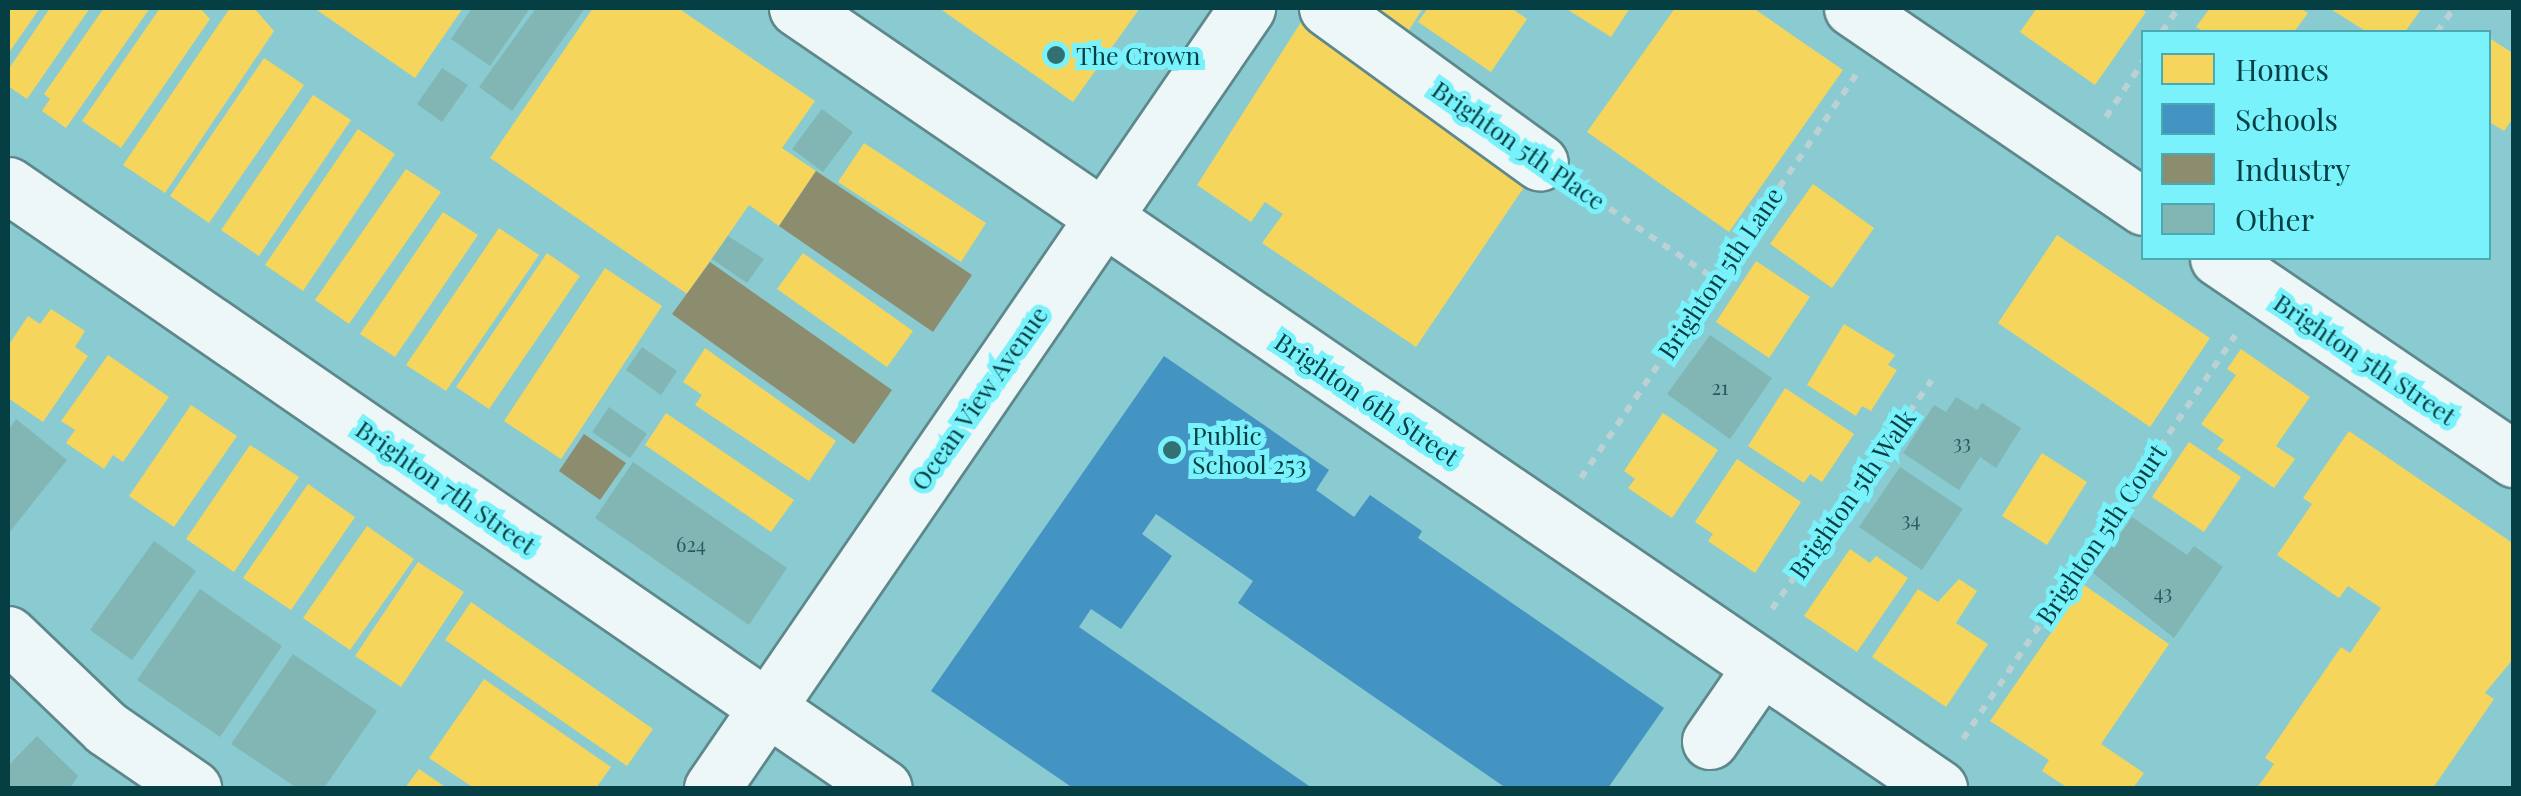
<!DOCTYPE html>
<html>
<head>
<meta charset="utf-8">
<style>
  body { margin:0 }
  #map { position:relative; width:2521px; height:796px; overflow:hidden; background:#89cbd0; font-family:"Playfair Display",serif }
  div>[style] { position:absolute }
  .homes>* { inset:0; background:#f6d55c }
  .schools>* { inset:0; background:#4393c3 }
  .industry>* { inset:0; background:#8c8c6e }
  .building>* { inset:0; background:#81b6b4 }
  .path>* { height:6px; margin-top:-3px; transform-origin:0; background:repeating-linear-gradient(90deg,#bbd1d3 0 8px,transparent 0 16px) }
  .roads { filter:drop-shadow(2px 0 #5e888b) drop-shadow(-2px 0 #5e888b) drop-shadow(0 2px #5e888b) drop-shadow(0 -2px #5e888b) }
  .minor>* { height:55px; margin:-27.5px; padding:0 27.5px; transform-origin:27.5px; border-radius:27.5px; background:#edf7f8 }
  .dots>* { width:28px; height:28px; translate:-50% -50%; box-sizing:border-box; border:5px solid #79f2fb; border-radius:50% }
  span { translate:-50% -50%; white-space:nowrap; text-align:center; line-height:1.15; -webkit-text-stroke:10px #79f2fb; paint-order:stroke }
  .number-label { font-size:20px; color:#245d5f }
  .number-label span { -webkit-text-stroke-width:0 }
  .poi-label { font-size:25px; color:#053f43 }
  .left { translate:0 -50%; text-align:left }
  .street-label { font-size:25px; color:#053f43 }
  .frame { position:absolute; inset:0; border:10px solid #053f43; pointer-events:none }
  .legend { position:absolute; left:2141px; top:30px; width:350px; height:230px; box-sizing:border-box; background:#79f2fb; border:2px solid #4baab1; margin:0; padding:12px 18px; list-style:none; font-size:30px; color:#053f43 }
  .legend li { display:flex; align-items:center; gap:20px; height:50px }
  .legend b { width:50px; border:2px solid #4baab1 }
</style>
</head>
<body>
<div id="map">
  <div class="homes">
    <i style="clip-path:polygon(8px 8px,40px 8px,8px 54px)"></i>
    <i style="clip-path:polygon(50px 8px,90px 8px,27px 99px,8px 86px,8px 70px)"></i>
    <i style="clip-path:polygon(104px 8px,150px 8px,66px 128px,42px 111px,50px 99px,44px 94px)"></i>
    <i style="clip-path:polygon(160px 8px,200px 8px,210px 19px,121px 148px,82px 121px)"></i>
    <i style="clip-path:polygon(230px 8px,254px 8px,274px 31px,165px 193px,123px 165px)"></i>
    <i style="clip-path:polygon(314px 8px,463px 8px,415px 78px)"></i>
    <i style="clip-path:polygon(593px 8px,678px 8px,815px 101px,782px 148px,816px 171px,779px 226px,749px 205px,687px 294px,490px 158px)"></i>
    <i style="clip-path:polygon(939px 8px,1140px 8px,1073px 102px)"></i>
    <i style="clip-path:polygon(1374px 8px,1423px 8px,1409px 30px)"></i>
    <i style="clip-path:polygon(1428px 8px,1511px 8px,1527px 19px,1491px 72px,1418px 22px)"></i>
    <i style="clip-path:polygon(1565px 8px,1630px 8px,1611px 37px)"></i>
    <i style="clip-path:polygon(1675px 8px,1753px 8px,1843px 70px,1729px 232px,1587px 132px)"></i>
    <i style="clip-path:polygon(2037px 8px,2140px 8px,2146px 12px,2095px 85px,2020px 32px)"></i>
    <i style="clip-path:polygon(2210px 8px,2300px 8px,2308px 13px,2294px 32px,2204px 32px,2196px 27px)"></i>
    <i style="clip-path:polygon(2329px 8px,2422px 8px,2405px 32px,2367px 32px)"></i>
    <i style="clip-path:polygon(1303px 19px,1533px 174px,1416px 347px,1262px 243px,1283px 214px,1265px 202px,1251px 222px,1197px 185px)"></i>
    <i style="clip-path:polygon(2488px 37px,2514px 54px,2514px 117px,2504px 131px,2488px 121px)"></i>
    <i style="clip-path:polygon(264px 58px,304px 85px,209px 223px,170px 196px)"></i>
    <i style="clip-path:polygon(313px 95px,351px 120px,259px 256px,221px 230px)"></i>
    <i style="clip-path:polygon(358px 129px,395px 154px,303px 291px,265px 265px)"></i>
    <i style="clip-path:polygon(864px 143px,986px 223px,961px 262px,838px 182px)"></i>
    <i style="clip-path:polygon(406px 169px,441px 192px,349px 324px,315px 300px)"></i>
    <i style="clip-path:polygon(1813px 184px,1874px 228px,1832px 288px,1770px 244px)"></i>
    <i style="clip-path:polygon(443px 212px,478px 235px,395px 357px,360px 334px)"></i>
    <i style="clip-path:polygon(499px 228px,539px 255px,446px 391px,406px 365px)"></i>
    <i style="clip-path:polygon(2057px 235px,2210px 338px,2150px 427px,1998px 323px)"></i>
    <i style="clip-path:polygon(547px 253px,580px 276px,489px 409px,456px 387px)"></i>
    <i style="clip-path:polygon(803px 253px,913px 331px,887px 367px,777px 289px)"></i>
    <i style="clip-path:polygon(1756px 261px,1810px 297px,1769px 358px,1716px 322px)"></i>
    <i style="clip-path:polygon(605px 268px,662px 306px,561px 459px,504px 421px)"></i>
    <i style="clip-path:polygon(51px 309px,85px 331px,75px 347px,88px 356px,43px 422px,8px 398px,8px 346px,28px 316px,40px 324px)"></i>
    <i style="clip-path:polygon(1844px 324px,1895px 355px,1888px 365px,1897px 370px,1871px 411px,1862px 406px,1856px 416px,1807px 385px)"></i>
    <i style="clip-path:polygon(705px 348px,836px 441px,809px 481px,695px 405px,702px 395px,683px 382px)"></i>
    <i style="clip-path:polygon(2241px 349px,2310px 397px,2276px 446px,2295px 459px,2274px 488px,2217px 449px,2224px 440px,2201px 424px,2236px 375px,2227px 369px)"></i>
    <i style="clip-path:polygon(108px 355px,169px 397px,123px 462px,113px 455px,104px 469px,66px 443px,75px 430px,61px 421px)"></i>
    <i style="clip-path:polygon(1785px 388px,1854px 434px,1822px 482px,1810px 474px,1804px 483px,1748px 446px)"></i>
    <i style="clip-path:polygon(191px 405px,237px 436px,174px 527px,129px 496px)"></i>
    <i style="clip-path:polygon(666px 413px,794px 500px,771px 532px,645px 445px)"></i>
    <i style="clip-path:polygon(1663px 413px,1718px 450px,1672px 518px,1628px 488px,1635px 479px,1624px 471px)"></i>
    <i style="clip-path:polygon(2349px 431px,2514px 544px,2514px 658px,2485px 693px,2494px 699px,2433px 788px,2257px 788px,2274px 764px,2265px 758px,2341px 647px,2350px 653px,2381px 608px,2348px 586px,2339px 598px,2277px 555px,2312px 504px,2303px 498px)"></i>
    <i style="clip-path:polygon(2189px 442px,2241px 477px,2204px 532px,2152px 497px)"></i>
    <i style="clip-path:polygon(250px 445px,299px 477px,234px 572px,186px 539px)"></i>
    <i style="clip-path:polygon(2042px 453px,2087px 482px,2047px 545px,2002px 516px)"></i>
    <i style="clip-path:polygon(1737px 459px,1801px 502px,1755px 573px,1708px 541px,1713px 534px,1695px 522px)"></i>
    <i style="clip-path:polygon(308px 484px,355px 517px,291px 610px,243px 578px)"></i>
    <i style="clip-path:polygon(367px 526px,414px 559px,350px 650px,303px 618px)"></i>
    <i style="clip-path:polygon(1850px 549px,1870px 563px,1876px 556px,1908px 578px,1857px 652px,1804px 616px)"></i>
    <i style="clip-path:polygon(418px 562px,464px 592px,401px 687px,355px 656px)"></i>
    <i style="clip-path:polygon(1959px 579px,1977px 591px,1956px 623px,1988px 644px,1946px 707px,1872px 657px,1918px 589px,1938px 602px)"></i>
    <i style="clip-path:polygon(2084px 585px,2169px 644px,2101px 744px,2144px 773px,2133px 788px,2068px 788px,2042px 771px,2049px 760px,1990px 721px)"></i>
    <i style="clip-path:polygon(471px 602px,653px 729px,627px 766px,445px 640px)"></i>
    <i style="clip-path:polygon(484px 679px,611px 767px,596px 788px,474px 788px,429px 758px)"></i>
    <i style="clip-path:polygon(419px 769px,447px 788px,405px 788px)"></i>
  </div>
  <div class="schools">
    <i style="clip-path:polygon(1164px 356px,1329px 470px,1316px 490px,1354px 517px,1370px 495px,1422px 531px,1418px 538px,1664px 708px,1608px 788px,1506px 788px,1238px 603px,1253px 581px,1156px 514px,1142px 534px,1172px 556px,1121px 629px,1091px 609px,1079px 627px,1312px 788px,1073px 788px,931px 691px)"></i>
  </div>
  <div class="industry">
    <i style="clip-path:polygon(816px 171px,972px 275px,933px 332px,779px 226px)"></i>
    <i style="clip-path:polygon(710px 262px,892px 390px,854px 444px,672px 314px)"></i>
    <i style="clip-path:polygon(584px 434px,626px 463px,600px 500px,559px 471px)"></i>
  </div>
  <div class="building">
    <i style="clip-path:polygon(472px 8px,530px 8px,490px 66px,451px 39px)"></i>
    <i style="clip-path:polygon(536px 8px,585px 8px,512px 111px,479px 87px)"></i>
    <i style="clip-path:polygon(442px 68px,468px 85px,442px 122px,417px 104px)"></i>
    <i style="clip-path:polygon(822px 109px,853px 132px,823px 172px,792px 149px)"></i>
    <i style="clip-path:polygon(728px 236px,764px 259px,747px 283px,712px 259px)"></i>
    <i style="clip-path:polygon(1710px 335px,1772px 378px,1730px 439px,1667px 394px)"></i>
    <i style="clip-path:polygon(642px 347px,677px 371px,661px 395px,626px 370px)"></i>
    <i style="clip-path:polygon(1956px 397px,1977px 410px,1982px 403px,2021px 428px,1996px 468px,1980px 457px,1959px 490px,1903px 453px,1934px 405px,1946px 412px)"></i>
    <i style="clip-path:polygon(609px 407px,647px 434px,630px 458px,592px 432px)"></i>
    <i style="clip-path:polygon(16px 419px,67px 460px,8px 534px,8px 431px)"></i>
    <i style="clip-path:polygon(633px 462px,787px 568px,749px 625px,595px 518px)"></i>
    <i style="clip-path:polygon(1900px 467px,1963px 509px,1922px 570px,1859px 527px)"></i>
    <i style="clip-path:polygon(2132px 517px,2187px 555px,2194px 546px,2223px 567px,2174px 638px,2093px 573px)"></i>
    <i style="clip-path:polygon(154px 541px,196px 571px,132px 660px,90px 630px)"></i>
    <i style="clip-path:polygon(200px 589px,282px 646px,220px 737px,137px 680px)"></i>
    <i style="clip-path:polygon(293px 654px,377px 711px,324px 788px,297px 788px,231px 744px)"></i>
    <i style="clip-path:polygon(37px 736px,78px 776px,70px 788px,8px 788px,8px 766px)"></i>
  </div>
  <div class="path">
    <i style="left:2162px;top:32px;width:29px;rotate:-56deg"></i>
    <i style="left:2437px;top:32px;width:29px;rotate:-55deg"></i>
    <i style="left:2106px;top:117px;width:69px;rotate:-56.3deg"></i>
    <i style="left:1583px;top:191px;width:159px;rotate:33.7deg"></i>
    <i style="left:1581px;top:478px;width:490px;rotate:-55.7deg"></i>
    <i style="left:1772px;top:609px;width:279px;rotate:-55.1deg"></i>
    <i style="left:1963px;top:739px;width:487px;rotate:-56deg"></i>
  </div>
  <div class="roads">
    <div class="minor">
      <i style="left:797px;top:8px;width:1383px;rotate:34.33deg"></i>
      <i style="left:1327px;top:8px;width:263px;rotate:36deg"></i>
      <i style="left:1852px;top:8px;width:353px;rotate:34.3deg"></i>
      <i style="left:8px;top:185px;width:1063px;rotate:34.54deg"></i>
      <i style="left:2218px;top:258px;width:358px;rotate:34.2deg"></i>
      <i style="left:8px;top:634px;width:136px;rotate:43.8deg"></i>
      <i style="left:106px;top:728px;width:106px;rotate:34.6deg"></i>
      <i style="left:1710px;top:741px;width:90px;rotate:-55.4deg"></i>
      <i style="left:712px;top:788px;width:946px;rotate:-55.55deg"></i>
    </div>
  </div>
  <div class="dots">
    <i style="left:1056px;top:55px;background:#337074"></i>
    <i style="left:1172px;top:450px;background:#337074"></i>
  </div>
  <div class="number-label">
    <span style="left:1720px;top:386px">21</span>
    <span style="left:1962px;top:441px">33</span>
    <span style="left:1911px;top:518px">34</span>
    <span style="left:691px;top:543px">624</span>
    <span style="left:2163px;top:591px">43</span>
  </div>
  <div class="poi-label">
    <span class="left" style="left:1076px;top:55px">The Crown</span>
    <span class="left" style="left:1192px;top:450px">Public<br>School 253</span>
  </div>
  <div class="street-label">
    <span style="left:1519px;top:145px;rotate:35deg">Brighton 5th Place</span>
    <span style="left:1720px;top:273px;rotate:-56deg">Brighton 5th Lane</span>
    <span style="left:2365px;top:359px;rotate:34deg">Brighton 5th Street</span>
    <span style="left:979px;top:398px;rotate:-55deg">Ocean View Avenue</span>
    <span style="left:1367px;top:399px;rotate:34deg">Brighton 6th Street</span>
    <span style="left:446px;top:487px;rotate:35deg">Brighton 7th Street</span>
    <span style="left:1852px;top:494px;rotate:-55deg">Brighton 5th Walk</span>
    <span style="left:2101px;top:534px;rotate:-56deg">Brighton 5th Court</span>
  </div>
  <div class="frame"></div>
  <ul class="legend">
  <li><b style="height:28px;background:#f6d55c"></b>Homes</li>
  <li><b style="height:28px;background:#4393c3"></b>Schools</li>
  <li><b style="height:28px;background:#8c8c6e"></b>Industry</li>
  <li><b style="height:28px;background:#81b6b4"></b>Other</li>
  </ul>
</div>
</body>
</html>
